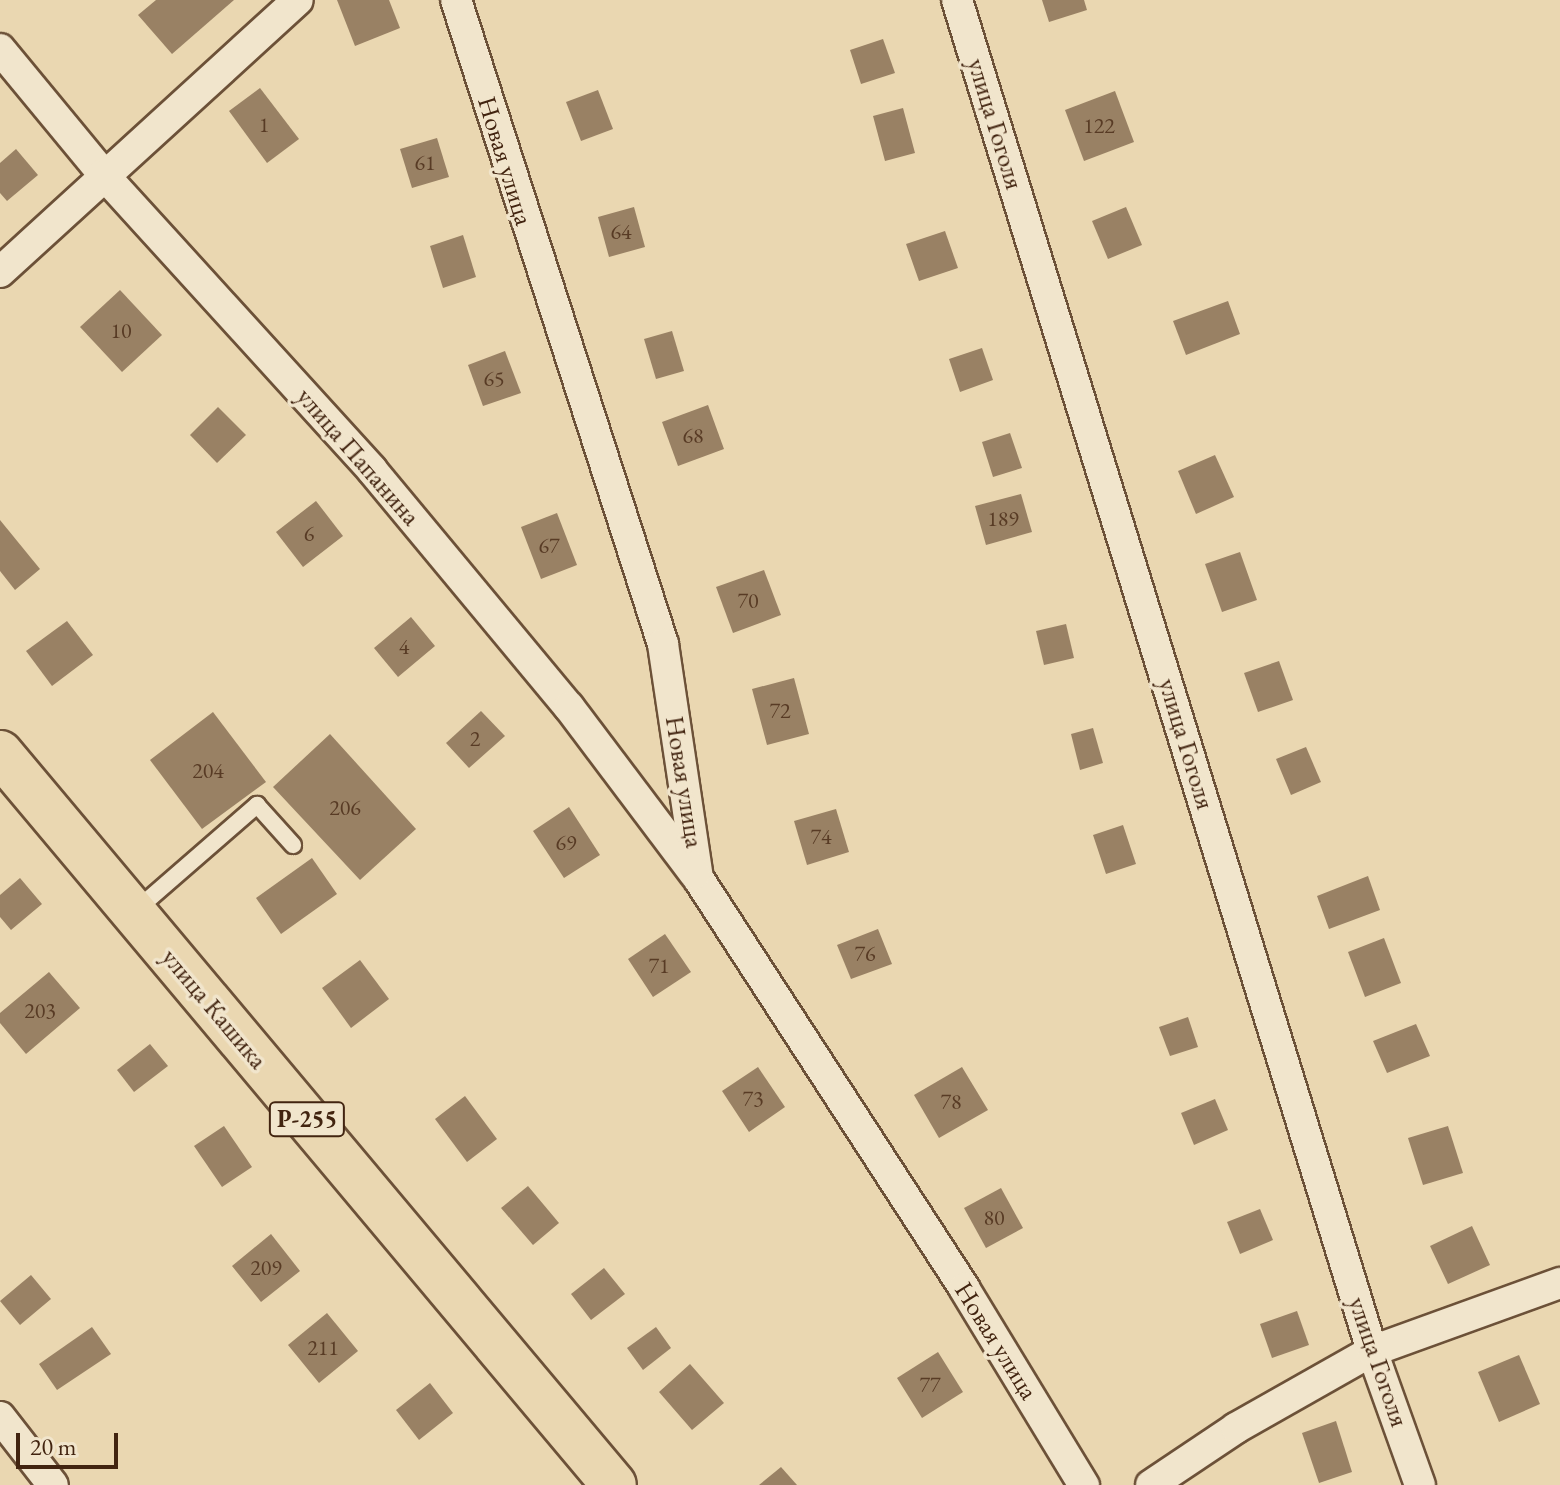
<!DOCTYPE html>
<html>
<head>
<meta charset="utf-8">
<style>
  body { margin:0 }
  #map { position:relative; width:1560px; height:1485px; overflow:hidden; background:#ead7b1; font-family:"EB Garamond",serif }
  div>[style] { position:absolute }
  .building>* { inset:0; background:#998164 }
  .roads { filter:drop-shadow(2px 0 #6c5138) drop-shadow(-2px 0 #6c5138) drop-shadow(0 2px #6c5138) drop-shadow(0 -2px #6c5138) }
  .lane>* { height:16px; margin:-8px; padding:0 8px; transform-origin:8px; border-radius:8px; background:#f1e5cc }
  .street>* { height:30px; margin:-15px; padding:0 15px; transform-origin:15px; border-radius:15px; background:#f1e5cc }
  .highway>* { height:44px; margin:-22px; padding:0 22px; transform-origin:22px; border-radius:22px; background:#ead7b1 }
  span { translate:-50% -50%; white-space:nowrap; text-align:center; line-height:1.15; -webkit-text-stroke:7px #f1e5cc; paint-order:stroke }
  .number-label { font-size:22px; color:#583b25 }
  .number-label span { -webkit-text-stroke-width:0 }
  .shield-label span { padding:2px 6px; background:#f1e5cc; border:2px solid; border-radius:6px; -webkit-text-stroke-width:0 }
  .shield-label { font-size:24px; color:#422410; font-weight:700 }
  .street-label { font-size:26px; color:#422410 }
  .scale { position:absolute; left:16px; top:1433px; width:102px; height:36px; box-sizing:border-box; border:4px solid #422410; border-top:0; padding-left:10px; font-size:24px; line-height:28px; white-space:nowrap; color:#422410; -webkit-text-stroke:6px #f1e5cc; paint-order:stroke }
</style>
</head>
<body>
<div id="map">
  <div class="building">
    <i style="clip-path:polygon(156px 0,234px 0,172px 54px,138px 15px)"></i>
    <i style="clip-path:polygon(337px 0,389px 0,400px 28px,355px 46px)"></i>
    <i style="clip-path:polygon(1042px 0,1084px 0,1087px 10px,1049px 22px)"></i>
    <i style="clip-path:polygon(883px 39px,895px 73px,861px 84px,850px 50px)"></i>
    <i style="clip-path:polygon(260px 88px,299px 139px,267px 163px,229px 111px)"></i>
    <i style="clip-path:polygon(598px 90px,613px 129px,581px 141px,566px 102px)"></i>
    <i style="clip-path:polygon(1115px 91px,1134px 142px,1084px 161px,1065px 110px)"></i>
    <i style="clip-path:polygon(903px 108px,915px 153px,885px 161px,873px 116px)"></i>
    <i style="clip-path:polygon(437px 138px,449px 177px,412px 188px,400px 149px)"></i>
    <i style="clip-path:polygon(16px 149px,38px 175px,7px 201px,0 193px,0 163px)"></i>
    <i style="clip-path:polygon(634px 207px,645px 247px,609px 257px,598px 217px)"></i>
    <i style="clip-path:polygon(1126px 207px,1142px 245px,1108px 259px,1092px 221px)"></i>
    <i style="clip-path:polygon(945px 231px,958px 268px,919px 281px,906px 244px)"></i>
    <i style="clip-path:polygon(463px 235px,476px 277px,443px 288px,430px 246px)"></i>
    <i style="clip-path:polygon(120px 290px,162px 335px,122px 372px,80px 327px)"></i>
    <i style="clip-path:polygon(1228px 301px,1240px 334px,1186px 355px,1173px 321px)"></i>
    <i style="clip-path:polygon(672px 331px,684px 371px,656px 379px,644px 339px)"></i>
    <i style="clip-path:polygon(982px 348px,993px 380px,960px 392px,949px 359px)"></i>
    <i style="clip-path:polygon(505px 351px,521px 393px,483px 406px,468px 365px)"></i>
    <i style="clip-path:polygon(708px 405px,724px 449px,678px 466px,662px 422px)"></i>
    <i style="clip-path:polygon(218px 407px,246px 435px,217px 463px,190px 435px)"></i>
    <i style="clip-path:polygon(1010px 433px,1022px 468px,993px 477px,982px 442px)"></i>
    <i style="clip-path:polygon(1215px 455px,1234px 497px,1196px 514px,1178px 471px)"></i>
    <i style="clip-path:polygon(1021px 494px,1032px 532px,986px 545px,975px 506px)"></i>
    <i style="clip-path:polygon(316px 501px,343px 536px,303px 567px,276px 532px)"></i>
    <i style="clip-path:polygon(557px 513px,577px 565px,541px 579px,521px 527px)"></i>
    <i style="clip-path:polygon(0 520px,40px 569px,15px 590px,0 571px)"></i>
    <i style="clip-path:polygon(1240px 552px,1257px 600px,1222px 612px,1205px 564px)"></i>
    <i style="clip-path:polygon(764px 570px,781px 615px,733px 633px,716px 587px)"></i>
    <i style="clip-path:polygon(411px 617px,435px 646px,398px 677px,374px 648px)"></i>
    <i style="clip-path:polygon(67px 621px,93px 655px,52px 686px,26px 651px)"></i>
    <i style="clip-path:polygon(1066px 624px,1074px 658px,1044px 665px,1036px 631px)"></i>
    <i style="clip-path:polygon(1279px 661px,1293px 700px,1258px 712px,1244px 673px)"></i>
    <i style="clip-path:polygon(794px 678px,809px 734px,767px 745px,752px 689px)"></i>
    <i style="clip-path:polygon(481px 711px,505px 736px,469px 768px,446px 743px)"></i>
    <i style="clip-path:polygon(213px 712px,266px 782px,202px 829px,150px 760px)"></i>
    <i style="clip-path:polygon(1093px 728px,1103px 763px,1080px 770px,1071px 734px)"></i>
    <i style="clip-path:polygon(330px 734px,416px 829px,360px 880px,273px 787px)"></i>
    <i style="clip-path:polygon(1306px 747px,1321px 782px,1291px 795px,1276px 759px)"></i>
    <i style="clip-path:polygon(569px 807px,600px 855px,564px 878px,533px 831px)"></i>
    <i style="clip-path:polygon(836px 809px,849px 852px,807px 865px,794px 821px)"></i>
    <i style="clip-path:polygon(1123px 825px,1136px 864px,1106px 874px,1093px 835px)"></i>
    <i style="clip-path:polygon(312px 858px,337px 894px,281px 934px,256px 898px)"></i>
    <i style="clip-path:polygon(1368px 876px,1380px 910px,1329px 929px,1317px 896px)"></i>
    <i style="clip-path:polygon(20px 878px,42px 904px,11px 930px,0 917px,0 895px)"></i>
    <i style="clip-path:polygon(878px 929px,892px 964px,851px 979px,837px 945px)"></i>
    <i style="clip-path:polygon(665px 934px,691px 972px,653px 997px,628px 959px)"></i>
    <i style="clip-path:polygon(1384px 938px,1401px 983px,1365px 997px,1348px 952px)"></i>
    <i style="clip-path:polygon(360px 960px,389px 999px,351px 1028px,322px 988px)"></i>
    <i style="clip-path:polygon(49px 972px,80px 1008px,26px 1054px,0 1023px,0 1013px)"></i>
    <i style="clip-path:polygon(1188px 1017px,1198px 1047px,1170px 1056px,1159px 1027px)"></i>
    <i style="clip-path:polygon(1416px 1024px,1430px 1056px,1387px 1073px,1373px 1041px)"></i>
    <i style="clip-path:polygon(150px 1044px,168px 1066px,134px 1092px,117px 1070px)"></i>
    <i style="clip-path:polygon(758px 1067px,785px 1107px,749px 1132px,722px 1091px)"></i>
    <i style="clip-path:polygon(962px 1067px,988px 1110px,939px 1138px,914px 1095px)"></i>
    <i style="clip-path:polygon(465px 1096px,497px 1139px,467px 1162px,435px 1119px)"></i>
    <i style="clip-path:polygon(1215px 1099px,1228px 1130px,1194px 1145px,1181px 1113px)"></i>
    <i style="clip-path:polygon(224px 1126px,252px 1167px,222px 1187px,194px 1146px)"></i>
    <i style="clip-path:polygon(1448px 1126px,1463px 1173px,1423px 1185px,1408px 1138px)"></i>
    <i style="clip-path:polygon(528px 1186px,559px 1223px,533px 1245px,501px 1208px)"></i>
    <i style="clip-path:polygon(1001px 1188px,1023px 1228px,986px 1248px,964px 1208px)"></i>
    <i style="clip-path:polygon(1260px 1209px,1273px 1240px,1240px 1254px,1227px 1222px)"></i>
    <i style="clip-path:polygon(1472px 1226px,1490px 1265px,1448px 1284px,1430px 1246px)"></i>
    <i style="clip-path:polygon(271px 1234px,300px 1271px,261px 1302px,232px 1266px)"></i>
    <i style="clip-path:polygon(604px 1268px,625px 1294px,591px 1320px,571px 1294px)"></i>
    <i style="clip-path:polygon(31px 1275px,51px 1299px,20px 1325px,0 1301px)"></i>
    <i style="clip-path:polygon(1297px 1311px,1309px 1345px,1272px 1358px,1260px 1324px)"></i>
    <i style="clip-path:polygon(327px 1313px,358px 1351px,319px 1383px,288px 1345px)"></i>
    <i style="clip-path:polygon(92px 1327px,111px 1354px,57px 1390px,39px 1364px)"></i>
    <i style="clip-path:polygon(656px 1327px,671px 1348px,643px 1370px,627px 1348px)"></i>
    <i style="clip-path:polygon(938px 1352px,963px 1392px,922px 1418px,897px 1378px)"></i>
    <i style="clip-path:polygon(1519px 1355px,1540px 1404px,1499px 1422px,1478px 1372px)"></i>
    <i style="clip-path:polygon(690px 1364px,724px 1403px,692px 1430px,659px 1392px)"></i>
    <i style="clip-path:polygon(430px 1383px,453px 1413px,419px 1440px,396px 1410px)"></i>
    <i style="clip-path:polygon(1336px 1421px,1352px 1472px,1319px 1483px,1302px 1433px)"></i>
    <i style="clip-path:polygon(781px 1467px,797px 1485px,759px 1485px)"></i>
  </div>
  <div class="roads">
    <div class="lane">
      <i style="left:135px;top:911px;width:162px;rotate:-41deg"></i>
      <i style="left:257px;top:805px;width:54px;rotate:48deg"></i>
    </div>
    <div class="street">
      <i style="left:456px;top:0;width:676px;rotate:72.18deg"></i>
      <i style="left:663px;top:644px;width:237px;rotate:81.5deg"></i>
      <i style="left:698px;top:878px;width:489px;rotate:57deg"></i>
      <i style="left:964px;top:1288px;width:231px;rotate:58.7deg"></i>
      <i style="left:957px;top:0;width:1413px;rotate:72.92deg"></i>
      <i style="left:1372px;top:1351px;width:142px;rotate:70.3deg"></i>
      <i style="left:0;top:49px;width:162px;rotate:50.5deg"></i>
      <i style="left:103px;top:174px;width:400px;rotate:47.7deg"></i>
      <i style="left:372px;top:470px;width:308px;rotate:50.3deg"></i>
      <i style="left:569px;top:707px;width:209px;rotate:53deg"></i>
      <i style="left:0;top:272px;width:403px;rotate:-42.4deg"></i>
      <i style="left:0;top:1417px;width:86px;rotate:52.1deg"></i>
      <i style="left:1151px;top:1485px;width:102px;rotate:-33.8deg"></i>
      <i style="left:1236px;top:1428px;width:156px;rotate:-29.5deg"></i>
      <i style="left:1372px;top:1351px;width:200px;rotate:-19.9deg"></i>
    </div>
    <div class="highway">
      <i style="left:0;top:753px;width:955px;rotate:50.01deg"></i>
    </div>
  </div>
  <div class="number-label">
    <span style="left:264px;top:125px">1</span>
    <span style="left:1099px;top:126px">122</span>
    <span style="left:425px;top:163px">61</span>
    <span style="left:621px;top:232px">64</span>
    <span style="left:121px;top:331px">10</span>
    <span style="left:494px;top:379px">65</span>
    <span style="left:693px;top:436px">68</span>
    <span style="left:1003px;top:519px">189</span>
    <span style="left:309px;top:534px">6</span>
    <span style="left:549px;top:546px">67</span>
    <span style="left:748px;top:601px">70</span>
    <span style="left:404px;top:647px">4</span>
    <span style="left:780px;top:711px">72</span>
    <span style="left:475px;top:739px">2</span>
    <span style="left:208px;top:771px">204</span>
    <span style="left:345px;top:808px">206</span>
    <span style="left:821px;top:837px">74</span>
    <span style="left:566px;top:843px">69</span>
    <span style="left:865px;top:954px">76</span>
    <span style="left:659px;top:966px">71</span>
    <span style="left:40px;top:1011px">203</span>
    <span style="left:753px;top:1099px">73</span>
    <span style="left:951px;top:1102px">78</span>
    <span style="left:994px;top:1218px">80</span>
    <span style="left:266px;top:1268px">209</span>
    <span style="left:323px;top:1348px">211</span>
    <span style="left:930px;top:1385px">77</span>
  </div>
  <div class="shield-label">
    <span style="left:307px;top:1119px">Р-255</span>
  </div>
  <div class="street-label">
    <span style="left:995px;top:124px;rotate:73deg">улица Гоголя</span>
    <span style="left:505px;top:161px;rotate:73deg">Новая улица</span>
    <span style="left:358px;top:457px;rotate:49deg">улица Папанина</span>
    <span style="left:1186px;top:744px;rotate:73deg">улица Гоголя</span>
    <span style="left:684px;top:782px;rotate:81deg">Новая улица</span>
    <span style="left:214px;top:1009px;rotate:50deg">улица Кашика</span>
    <span style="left:996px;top:1341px;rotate:58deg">Новая улица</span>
    <span style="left:1378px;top:1362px;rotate:71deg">улица Гоголя</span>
  </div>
  <div class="scale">20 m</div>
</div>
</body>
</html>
